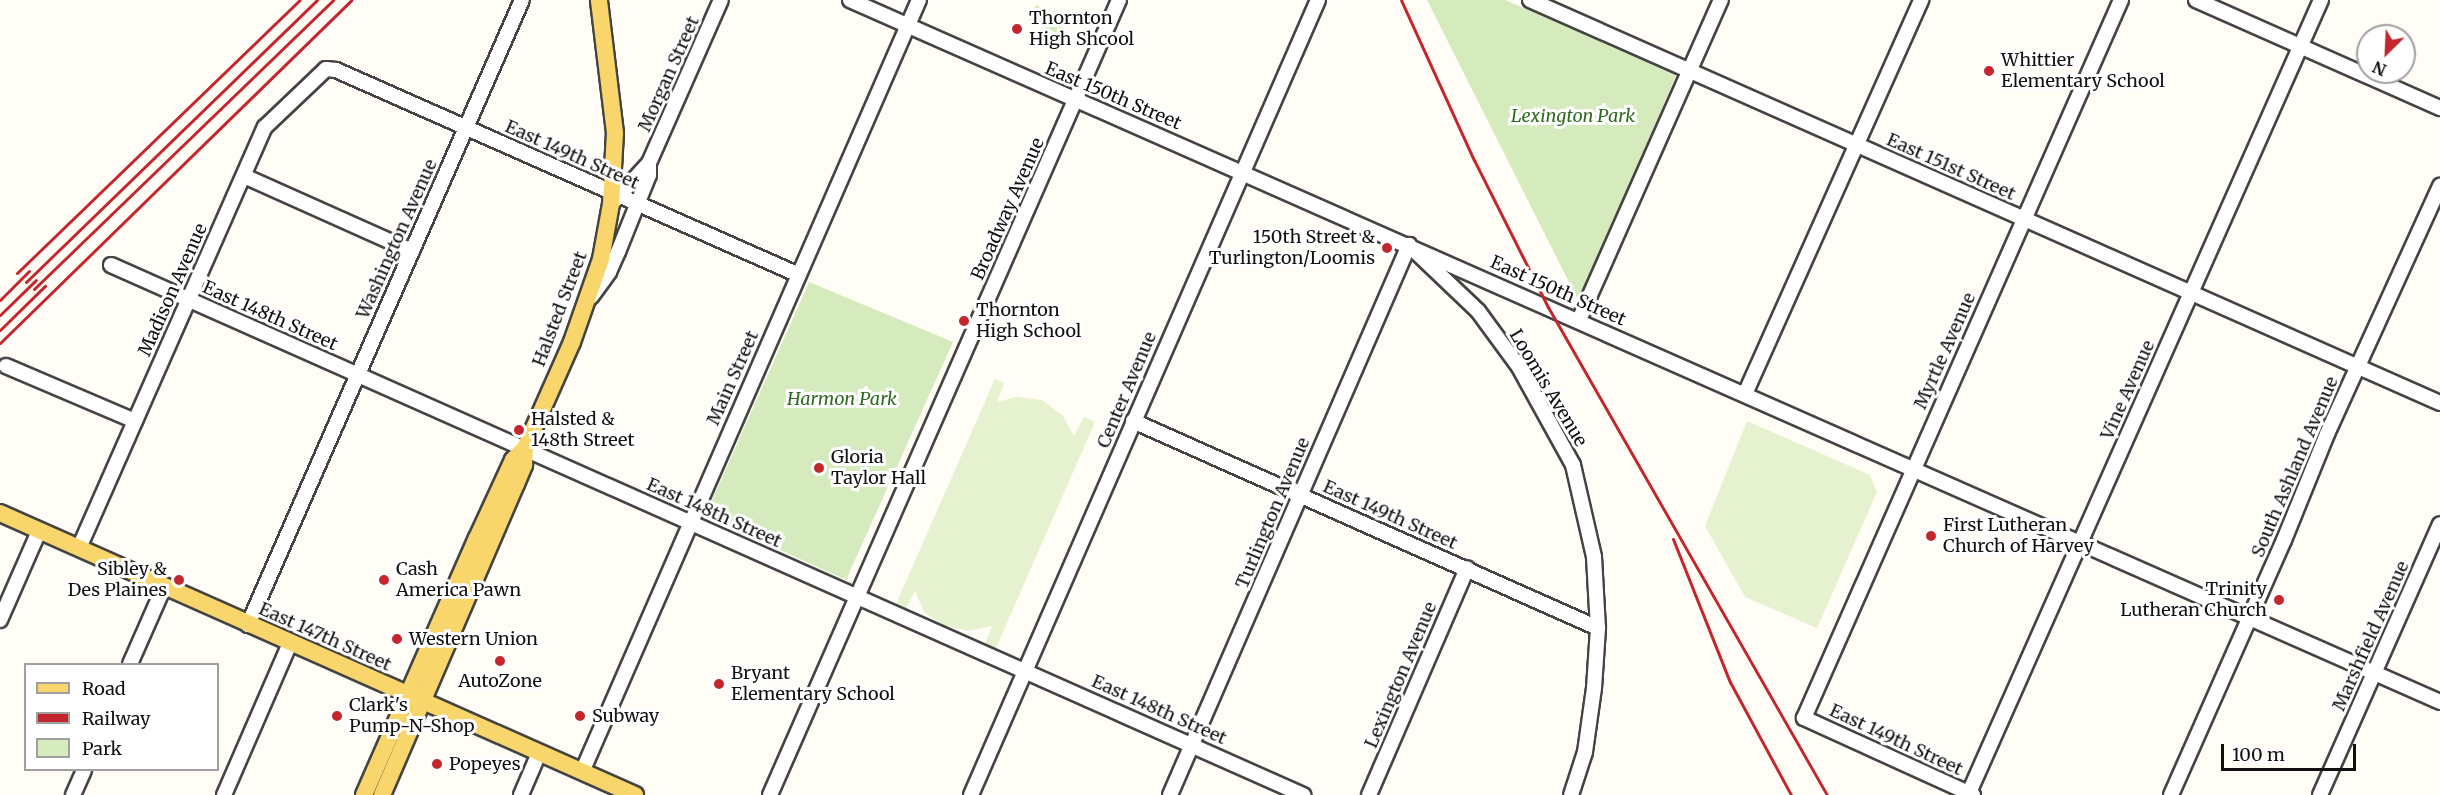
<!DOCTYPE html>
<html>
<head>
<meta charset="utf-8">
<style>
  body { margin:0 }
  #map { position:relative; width:2440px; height:795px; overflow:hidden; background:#fffdf5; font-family:Merriweather,serif }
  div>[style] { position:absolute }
  .green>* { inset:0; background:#d5ebbd }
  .pitch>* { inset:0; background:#e6f2cf }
  .roads { filter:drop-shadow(2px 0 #444) drop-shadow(-2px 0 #444) drop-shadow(0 2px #444) drop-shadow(0 -2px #444) }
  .minor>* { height:14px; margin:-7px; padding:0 7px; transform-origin:7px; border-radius:7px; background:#fff }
  .major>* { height:16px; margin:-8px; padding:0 8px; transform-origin:8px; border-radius:8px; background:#f9d66b }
  .rail>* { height:3px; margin:-1.5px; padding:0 1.5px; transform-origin:1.5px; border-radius:1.5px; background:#c4262e }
  .dots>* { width:16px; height:16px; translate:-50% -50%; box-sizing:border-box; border:3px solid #fff; border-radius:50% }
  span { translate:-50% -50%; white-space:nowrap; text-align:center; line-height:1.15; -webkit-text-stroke:6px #fff; paint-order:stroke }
  .poi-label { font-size:18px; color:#111 }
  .left { translate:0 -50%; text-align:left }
  .right { translate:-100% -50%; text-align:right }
  .street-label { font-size:18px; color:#111 }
  .park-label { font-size:18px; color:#2f6b1f; font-style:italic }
  .legend { position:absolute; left:24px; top:663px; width:195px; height:108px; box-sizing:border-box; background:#fff; border:2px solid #a0a0a0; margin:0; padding:8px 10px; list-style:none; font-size:18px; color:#111 }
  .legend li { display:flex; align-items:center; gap:12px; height:30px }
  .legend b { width:30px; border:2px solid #a0a0a0 }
  .north { position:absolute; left:2356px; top:24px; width:60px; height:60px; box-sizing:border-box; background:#fff; border:2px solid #a0a0a0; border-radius:50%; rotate:204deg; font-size:16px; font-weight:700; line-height:24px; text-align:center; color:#111 }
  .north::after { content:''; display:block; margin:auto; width:21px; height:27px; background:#c4262e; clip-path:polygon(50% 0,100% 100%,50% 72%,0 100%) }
  .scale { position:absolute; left:2221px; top:744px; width:135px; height:27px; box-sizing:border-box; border:3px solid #111; border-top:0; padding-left:8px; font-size:18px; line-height:21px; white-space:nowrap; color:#111; -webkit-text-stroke:4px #fff; paint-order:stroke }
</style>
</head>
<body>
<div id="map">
  <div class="green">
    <i style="clip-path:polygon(1427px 0,1505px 0,1677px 73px,1579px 302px)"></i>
    <i style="clip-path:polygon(1036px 5px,1068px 19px,1061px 35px,1029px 20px)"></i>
    <i style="clip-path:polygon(809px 282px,953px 342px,846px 580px,705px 516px)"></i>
  </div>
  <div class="pitch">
    <i style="clip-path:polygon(995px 379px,1004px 383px,997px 402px,1016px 397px,1042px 400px,1063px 416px,1074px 436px,1084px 417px,1095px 422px,996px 648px,985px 644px,992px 626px,968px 631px,943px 625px,924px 612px,915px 591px,906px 609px,896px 604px)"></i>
    <i style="clip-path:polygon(1747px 421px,1870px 475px,1877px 492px,1817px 628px,1745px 597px,1705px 526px)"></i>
  </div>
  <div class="roads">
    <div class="minor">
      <i style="left:850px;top:0;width:1738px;rotate:23.82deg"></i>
      <i style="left:1530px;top:0;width:995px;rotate:23.89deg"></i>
      <i style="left:2196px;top:0;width:267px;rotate:23.9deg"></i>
      <i style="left:244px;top:176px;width:184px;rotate:24.1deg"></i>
      <i style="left:615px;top:200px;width:50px;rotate:-47.4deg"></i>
      <i style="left:649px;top:163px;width:178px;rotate:-66.2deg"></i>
      <i style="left:1417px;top:253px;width:84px;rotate:43.6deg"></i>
      <i style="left:1478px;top:311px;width:69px;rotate:53.8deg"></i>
      <i style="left:1519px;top:367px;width:112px;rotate:61.1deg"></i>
      <i style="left:1573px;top:465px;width:94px;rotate:77.1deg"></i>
      <i style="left:1594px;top:557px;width:71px;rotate:86.8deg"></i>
      <i style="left:1598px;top:628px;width:60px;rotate:93.8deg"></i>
      <i style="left:1594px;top:688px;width:65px;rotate:98deg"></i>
      <i style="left:1585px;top:752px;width:45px;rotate:108deg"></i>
      <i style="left:111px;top:265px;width:1305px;rotate:23.97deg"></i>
      <i style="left:591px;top:297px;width:31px;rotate:-54deg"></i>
      <i style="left:609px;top:272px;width:22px;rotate:-66deg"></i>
      <i style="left:618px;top:252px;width:83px;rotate:-68.1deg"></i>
      <i style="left:649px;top:175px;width:12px;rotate:-90deg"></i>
      <i style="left:1579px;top:320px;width:350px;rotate:-66.1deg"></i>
      <i style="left:6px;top:366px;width:140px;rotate:23.1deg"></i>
      <i style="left:1745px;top:394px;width:432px;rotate:-65.9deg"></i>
      <i style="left:1133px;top:421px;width:509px;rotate:24deg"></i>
      <i style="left:79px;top:548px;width:460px;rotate:-66.2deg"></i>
      <i style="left:265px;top:127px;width:84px;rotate:-43.6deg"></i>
      <i style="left:326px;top:69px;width:10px;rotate:6deg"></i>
      <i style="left:336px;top:70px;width:506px;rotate:23.88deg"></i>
      <i style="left:0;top:620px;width:97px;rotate:-66.3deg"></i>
      <i style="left:248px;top:625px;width:682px;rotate:-66.33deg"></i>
      <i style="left:130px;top:664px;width:84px;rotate:-66.2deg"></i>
      <i style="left:582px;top:772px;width:842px;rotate:-66.42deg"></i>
      <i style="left:73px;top:795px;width:27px;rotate:-66deg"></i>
      <i style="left:224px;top:795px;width:166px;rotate:-66.5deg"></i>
      <i style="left:521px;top:795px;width:46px;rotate:-66.8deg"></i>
      <i style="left:770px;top:795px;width:868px;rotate:-66.3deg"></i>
      <i style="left:971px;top:795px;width:867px;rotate:-66.42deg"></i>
      <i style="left:1170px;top:795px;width:600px;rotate:-66.51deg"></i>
      <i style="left:1369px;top:795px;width:247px;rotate:-66.6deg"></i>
      <i style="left:1968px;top:795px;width:870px;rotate:-66.06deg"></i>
      <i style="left:1973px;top:795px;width:186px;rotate:-155.5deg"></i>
      <i style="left:1804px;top:718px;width:785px;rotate:-66.18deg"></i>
      <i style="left:2171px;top:795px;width:279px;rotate:-66.1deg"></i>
      <i style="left:2284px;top:540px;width:114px;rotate:-67.9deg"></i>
      <i style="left:2327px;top:434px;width:273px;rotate:-65.5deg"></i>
      <i style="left:2320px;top:795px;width:296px;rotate:-66.1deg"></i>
    </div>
    <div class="major">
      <i style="left:0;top:513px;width:695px;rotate:23.95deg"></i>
      <i style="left:364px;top:795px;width:281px;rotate:-66.3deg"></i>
      <i style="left:477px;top:538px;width:86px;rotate:-65.2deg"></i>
      <i style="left:513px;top:460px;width:17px;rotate:-45deg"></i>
      <i style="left:525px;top:448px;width:116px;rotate:-66.1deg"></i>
      <i style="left:572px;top:342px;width:88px;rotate:-70.7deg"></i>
      <i style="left:601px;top:259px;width:56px;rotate:-79.7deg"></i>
      <i style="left:611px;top:204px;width:71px;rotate:-86.8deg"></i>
      <i style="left:615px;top:133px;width:134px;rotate:-96.9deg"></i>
      <i style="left:382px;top:795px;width:339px;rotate:-66.7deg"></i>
      <i style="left:516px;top:484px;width:21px;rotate:-67deg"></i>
      <i style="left:524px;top:465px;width:17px;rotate:-87deg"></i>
    </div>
  </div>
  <div class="rail">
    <i style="left:1401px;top:0;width:176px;rotate:65.5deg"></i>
    <i style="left:1474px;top:160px;width:165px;rotate:63.3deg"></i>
    <i style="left:1548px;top:307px;width:562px;rotate:60.24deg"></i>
    <i style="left:17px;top:273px;width:393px;rotate:-44deg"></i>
    <i style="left:26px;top:282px;width:405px;rotate:-44.1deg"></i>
    <i style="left:34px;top:289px;width:416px;rotate:-44deg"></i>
    <i style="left:0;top:300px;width:41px;rotate:-45deg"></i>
    <i style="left:0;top:315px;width:50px;rotate:-44.2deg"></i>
    <i style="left:0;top:330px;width:63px;rotate:-44.4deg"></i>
    <i style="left:0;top:343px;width:491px;rotate:-44.3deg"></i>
    <i style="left:1673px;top:539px;width:154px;rotate:68.3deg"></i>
    <i style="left:1730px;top:682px;width:128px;rotate:61.6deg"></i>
  </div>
  <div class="dots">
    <i style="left:1017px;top:29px;background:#c4262e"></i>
    <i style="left:1989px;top:71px;background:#c4262e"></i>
    <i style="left:1387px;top:248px;background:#c4262e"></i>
    <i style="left:964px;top:321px;background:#c4262e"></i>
    <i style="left:519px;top:430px;background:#c4262e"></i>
    <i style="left:819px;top:468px;background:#c4262e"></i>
    <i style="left:1931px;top:536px;background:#c4262e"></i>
    <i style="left:179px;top:580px;background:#c4262e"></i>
    <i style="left:384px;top:580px;background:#c4262e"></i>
    <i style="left:2279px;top:600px;background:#c4262e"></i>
    <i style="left:397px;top:639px;background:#c4262e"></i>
    <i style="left:500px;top:661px;background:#c4262e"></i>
    <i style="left:719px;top:684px;background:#c4262e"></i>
    <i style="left:337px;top:716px;background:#c4262e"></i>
    <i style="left:580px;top:716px;background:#c4262e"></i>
    <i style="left:437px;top:764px;background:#c4262e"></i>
  </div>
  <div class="poi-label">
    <span class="left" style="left:1029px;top:29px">Thornton<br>High Shcool</span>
    <span class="left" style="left:2001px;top:71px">Whittier<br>Elementary School</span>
    <span class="right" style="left:1375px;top:248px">150th Street &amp;<br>Turlington/Loomis</span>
    <span class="left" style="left:976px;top:321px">Thornton<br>High School</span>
    <span class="left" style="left:531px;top:430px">Halsted &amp;<br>148th Street</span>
    <span class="left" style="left:831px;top:468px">Gloria<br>Taylor Hall</span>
    <span class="left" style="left:1943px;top:536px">First Lutheran<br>Church of Harvey</span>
    <span class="right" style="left:167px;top:580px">Sibley &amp;<br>Des Plaines</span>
    <span class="left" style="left:396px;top:580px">Cash<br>America Pawn</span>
    <span class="right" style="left:2267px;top:600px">Trinity<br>Lutheran Church</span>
    <span class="left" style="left:409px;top:639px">Western Union</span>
    <span class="left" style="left:731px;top:684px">Bryant<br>Elementary School</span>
    <span style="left:500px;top:681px">AutoZone</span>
    <span class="left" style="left:349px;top:716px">Clark's<br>Pump-N-Shop</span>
    <span class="left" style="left:592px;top:716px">Subway</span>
    <span class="left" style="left:449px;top:764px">Popeyes</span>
  </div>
  <div class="street-label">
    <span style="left:669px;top:74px;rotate:-66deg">Morgan Street</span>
    <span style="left:1113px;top:96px;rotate:23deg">East 150th Street</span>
    <span style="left:572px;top:155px;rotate:24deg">East 149th Street</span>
    <span style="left:1951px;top:167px;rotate:24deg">East 151st Street</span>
    <span style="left:1008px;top:209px;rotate:-66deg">Broadway Avenue</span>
    <span style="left:397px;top:239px;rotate:-66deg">Washington Avenue</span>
    <span style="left:173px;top:290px;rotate:-66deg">Madison Avenue</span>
    <span style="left:1558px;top:291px;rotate:24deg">East 150th Street</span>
    <span style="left:560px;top:309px;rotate:-69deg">Halsted Street</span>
    <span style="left:270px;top:316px;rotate:24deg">East 148th Street</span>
    <span style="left:1945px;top:351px;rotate:-66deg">Myrtle Avenue</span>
    <span style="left:733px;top:378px;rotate:-66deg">Main Street</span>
    <span style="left:1548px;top:388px;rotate:59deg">Loomis Avenue</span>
    <span style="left:1127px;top:390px;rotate:-67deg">Center Avenue</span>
    <span style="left:2128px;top:390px;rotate:-66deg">Vine Avenue</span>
    <span style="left:2295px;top:467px;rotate:-67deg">South Ashland Avenue</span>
    <span style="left:714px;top:513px;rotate:24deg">East 148th Street</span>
    <span style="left:1273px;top:513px;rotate:-67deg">Turlington Avenue</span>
    <span style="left:1390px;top:515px;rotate:24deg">East 149th Street</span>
    <span style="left:2371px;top:636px;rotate:-66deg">Marshfield Avenue</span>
    <span style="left:325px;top:637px;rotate:24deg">East 147th Street</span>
    <span style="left:1401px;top:675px;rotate:-67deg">Lexington Avenue</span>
    <span style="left:1159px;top:710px;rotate:24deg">East 148th Street</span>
    <span style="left:1896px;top:740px;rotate:25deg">East 149th Street</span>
  </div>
  <div class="park-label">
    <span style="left:1573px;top:116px">Lexington Park</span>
    <span style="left:842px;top:399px">Harmon Park</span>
  </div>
  <ul class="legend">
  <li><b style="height:8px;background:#f9d66b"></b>Road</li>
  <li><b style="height:8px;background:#c4262e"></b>Railway</li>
  <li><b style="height:16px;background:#d5ebbd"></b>Park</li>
  </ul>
  <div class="north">N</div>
  <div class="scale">100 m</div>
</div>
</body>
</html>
